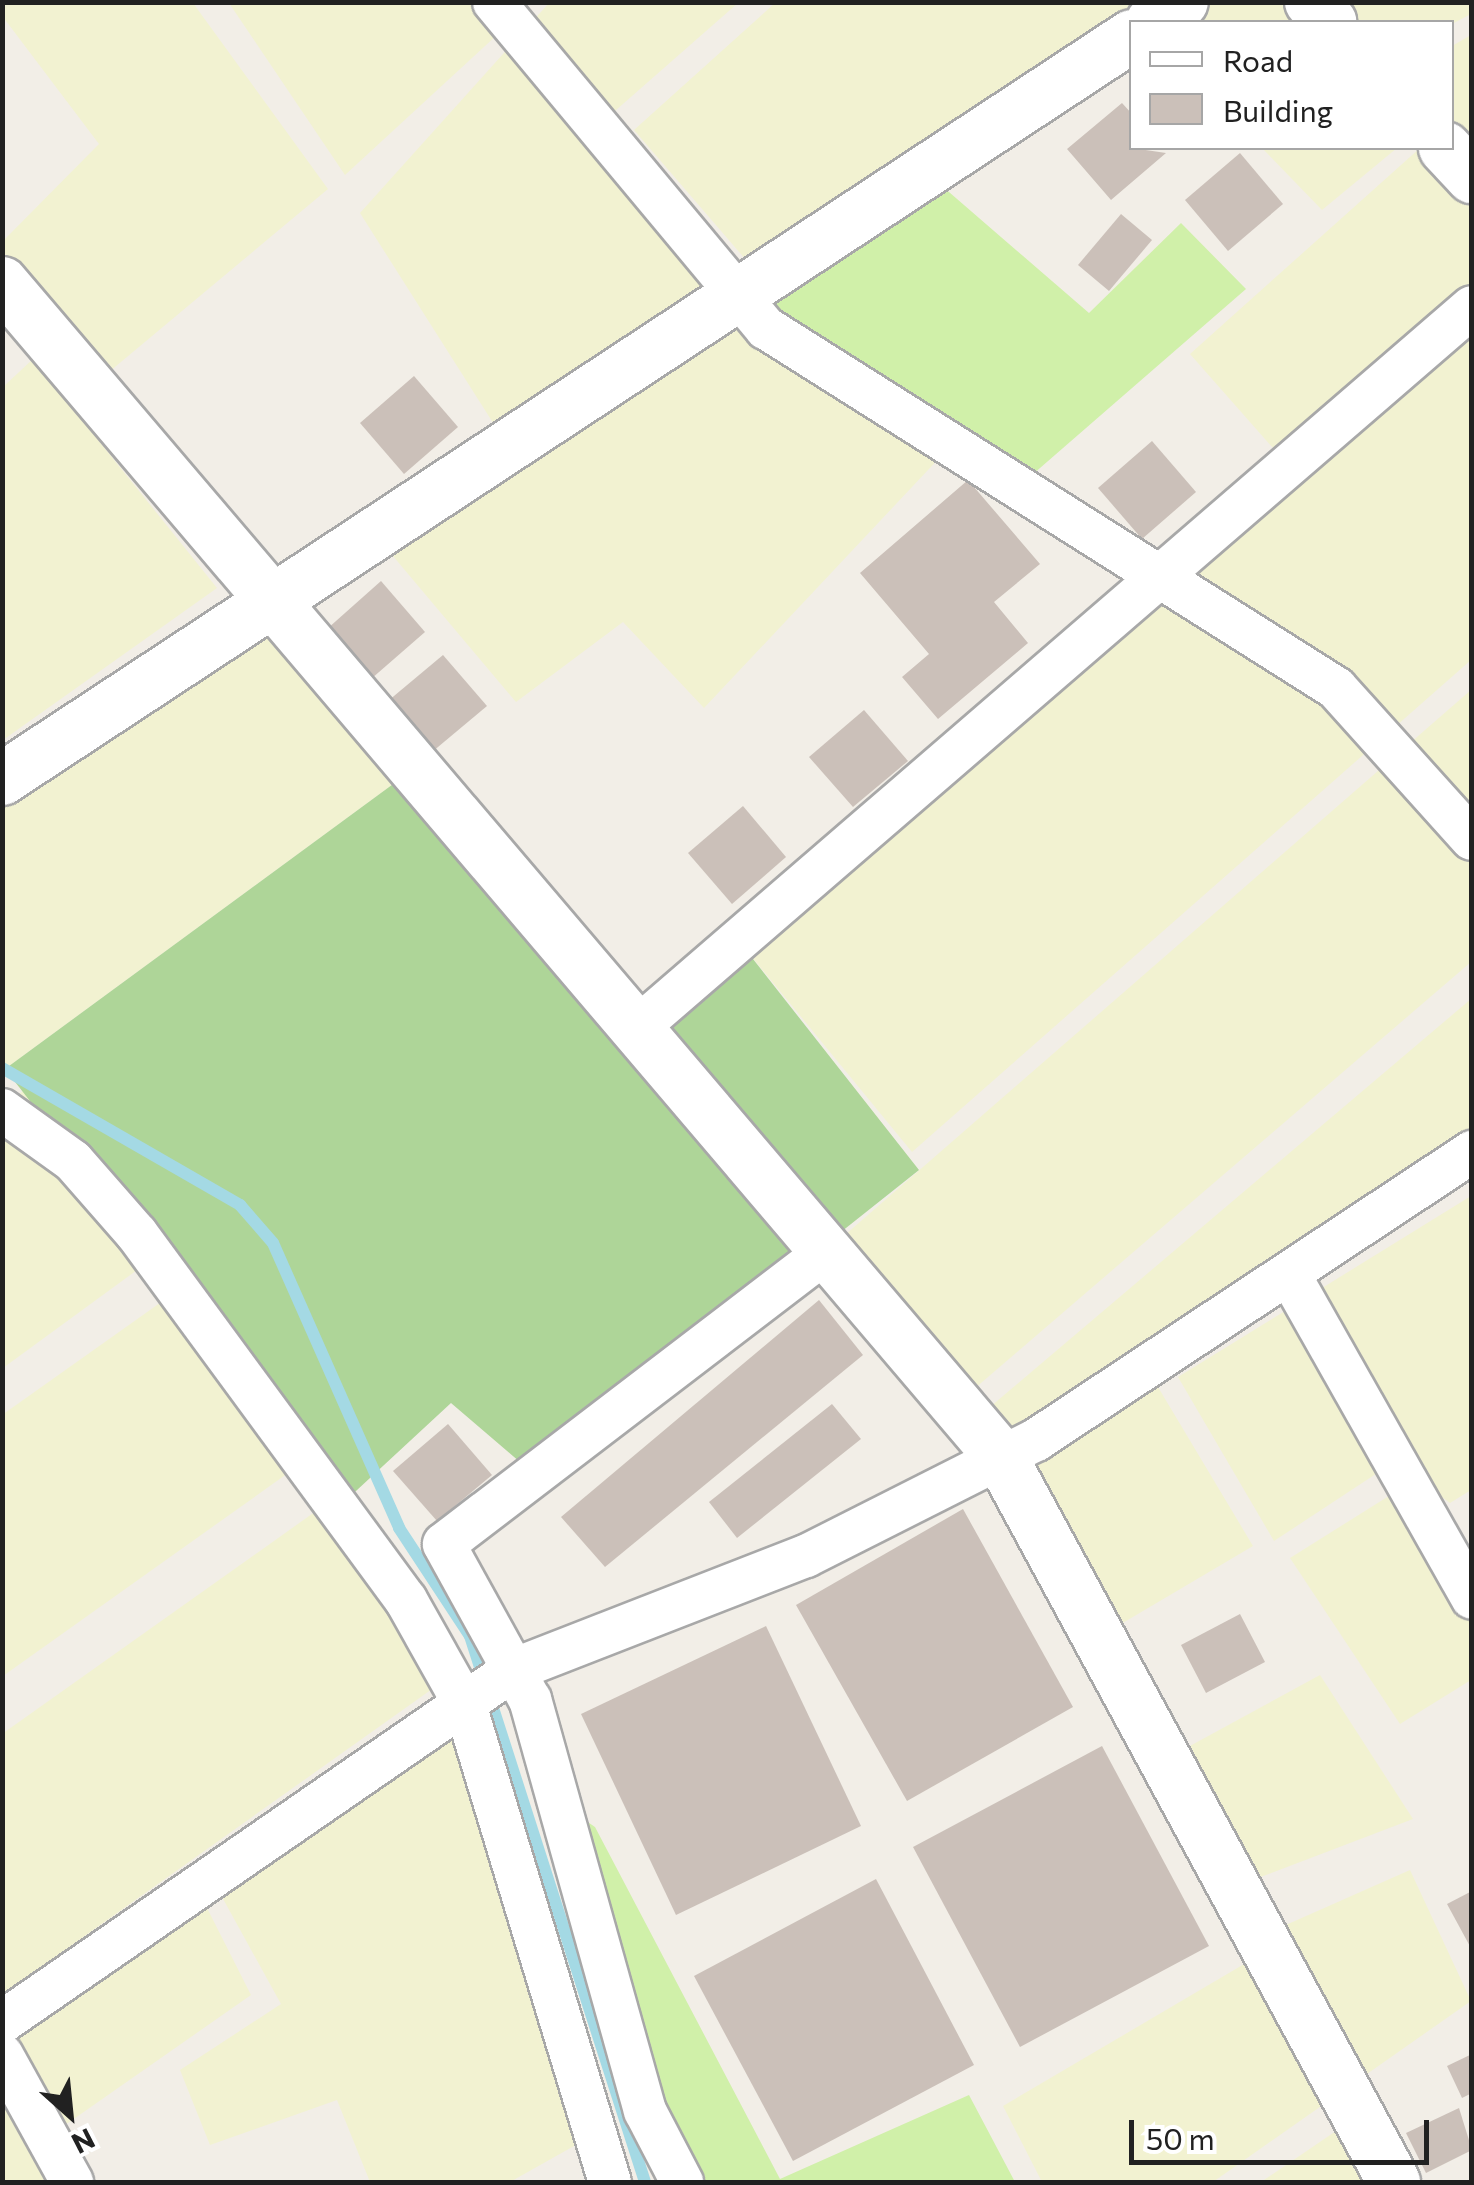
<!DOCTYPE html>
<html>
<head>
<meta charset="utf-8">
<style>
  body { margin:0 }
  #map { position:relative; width:1474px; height:2185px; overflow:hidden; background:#f2eee7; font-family:Commissioner,sans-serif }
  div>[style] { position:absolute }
  .farmland>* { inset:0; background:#f2f2d1 }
  .grass>* { inset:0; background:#d0f0a9 }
  .forest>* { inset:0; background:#aed598 }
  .stream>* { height:12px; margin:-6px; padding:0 6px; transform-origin:6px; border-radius:6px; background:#a4d9e4 }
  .building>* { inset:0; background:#cbc0b9 }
  .roads { filter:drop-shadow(2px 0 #a8a8a8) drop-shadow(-2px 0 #a8a8a8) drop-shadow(0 2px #a8a8a8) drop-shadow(0 -2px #a8a8a8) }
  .minor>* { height:42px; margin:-21px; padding:0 21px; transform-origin:21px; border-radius:21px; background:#fff }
  .tertiary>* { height:52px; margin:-26px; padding:0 26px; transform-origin:26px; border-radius:26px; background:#fff }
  span { translate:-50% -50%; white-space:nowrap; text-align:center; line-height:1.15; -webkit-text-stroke:10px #fff; paint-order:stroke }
  .frame { position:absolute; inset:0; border:5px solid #212121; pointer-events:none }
  .legend { position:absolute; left:1129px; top:20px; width:325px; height:130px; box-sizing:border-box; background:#fff; border:2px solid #a6a6a6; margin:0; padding:12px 18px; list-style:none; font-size:30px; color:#212121 }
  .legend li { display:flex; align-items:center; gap:20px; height:50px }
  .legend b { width:50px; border:2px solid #a6a6a6 }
  .north { position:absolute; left:20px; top:2065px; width:100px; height:100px; -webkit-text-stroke:8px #fff; paint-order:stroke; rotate:153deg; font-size:28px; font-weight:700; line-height:40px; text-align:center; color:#212121 }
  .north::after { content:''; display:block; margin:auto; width:35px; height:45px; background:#212121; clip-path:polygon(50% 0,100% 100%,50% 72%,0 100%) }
  .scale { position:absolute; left:1129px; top:2120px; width:300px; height:45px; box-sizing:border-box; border:5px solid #212121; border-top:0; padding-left:12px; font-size:30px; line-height:35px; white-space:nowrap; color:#212121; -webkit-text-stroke:8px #fff; paint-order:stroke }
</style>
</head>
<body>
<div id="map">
  <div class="farmland">
    <i style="clip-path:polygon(3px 3px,193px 3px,328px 189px,109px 372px,3px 252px,3px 241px,99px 144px,3px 17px)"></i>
    <i style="clip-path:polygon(229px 3px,494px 3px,511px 22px,345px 175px)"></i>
    <i style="clip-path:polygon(549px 3px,738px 3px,599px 125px,732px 303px,944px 453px,704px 708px,623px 622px,516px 702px,382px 543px,509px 448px,360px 213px)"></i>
    <i style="clip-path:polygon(775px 3px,1471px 3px,1471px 14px,1452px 24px,1132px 22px,765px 282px,634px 130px)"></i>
    <i style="clip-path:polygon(1471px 35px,1471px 307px,1288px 465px,1190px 354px,1420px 148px,1452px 148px,1452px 46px)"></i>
    <i style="clip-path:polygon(1262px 148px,1397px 148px,1322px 210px)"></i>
    <i style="clip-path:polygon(1471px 315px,1471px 660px,912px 1152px,738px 940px)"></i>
    <i style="clip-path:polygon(33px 359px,217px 588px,3px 740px,3px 387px)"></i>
    <i style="clip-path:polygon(273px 600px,415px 768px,5px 1069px,2px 785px)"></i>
    <i style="clip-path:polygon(1471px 690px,1471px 962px,953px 1407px,822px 1255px)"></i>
    <i style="clip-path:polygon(1471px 999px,1471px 1149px,1146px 1367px,1253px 1546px,1099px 1637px,970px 1424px)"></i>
    <i style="clip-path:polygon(25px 1090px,148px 1262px,3px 1368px,2px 1105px)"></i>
    <i style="clip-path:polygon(1471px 1196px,1471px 1490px,1450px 1503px,1394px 1462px,1274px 1541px,1178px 1377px)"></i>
    <i style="clip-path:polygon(174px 1293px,298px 1466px,3px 1676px,2px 1415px)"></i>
    <i style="clip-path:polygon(1408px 1484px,1471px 1598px,1471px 1680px,1400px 1724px,1290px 1558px)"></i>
    <i style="clip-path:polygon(319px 1509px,442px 1682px,3px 1994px,2px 1734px)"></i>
    <i style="clip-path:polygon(1320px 1675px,1413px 1819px,1258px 1878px,1188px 1747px)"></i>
    <i style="clip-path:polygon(465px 1705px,590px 2137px,510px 2182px,370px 2182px,337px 2100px,210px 2145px,180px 2070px,281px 2004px,211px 1877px)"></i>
    <i style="clip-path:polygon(1410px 1870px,1471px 2001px,1213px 2182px,1042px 2182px,1003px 2106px,1268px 1950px,1261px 1936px)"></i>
    <i style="clip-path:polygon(205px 1904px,251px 1995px,48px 2137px,72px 2182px,3px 2182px,2px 2024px)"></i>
    <i style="clip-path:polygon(1358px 2116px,1394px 2182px,1261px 2182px)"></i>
  </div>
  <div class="grass">
    <i style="clip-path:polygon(927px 173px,1089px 313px,1181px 223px,1246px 289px,1017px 488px,749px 301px)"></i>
    <i style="clip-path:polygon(573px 1812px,595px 1827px,780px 2179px,969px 2095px,1015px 2182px,690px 2182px,645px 2111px)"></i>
  </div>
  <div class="forest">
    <i style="clip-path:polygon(415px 768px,637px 1028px,738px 940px,919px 1170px,535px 1475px,451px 1403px,343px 1503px,5px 1069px)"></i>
  </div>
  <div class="stream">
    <i style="left:2px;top:1068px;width:275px;rotate:29.9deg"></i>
    <i style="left:240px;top:1205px;width:50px;rotate:49deg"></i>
    <i style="left:273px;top:1243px;width:312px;rotate:66.1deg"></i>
    <i style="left:399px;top:1528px;width:129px;rotate:56.7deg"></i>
    <i style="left:470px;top:1636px;width:573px;rotate:72.23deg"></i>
  </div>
  <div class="building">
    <i style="clip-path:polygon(1122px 103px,1132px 114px,1132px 148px,1166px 153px,1111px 200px,1067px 149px)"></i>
    <i style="clip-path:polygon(1240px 153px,1283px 204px,1228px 251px,1185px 200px)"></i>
    <i style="clip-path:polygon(1121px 214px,1152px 240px,1109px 291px,1078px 265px)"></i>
    <i style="clip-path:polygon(414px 376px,458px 427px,404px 474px,360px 423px)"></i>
    <i style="clip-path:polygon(1152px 441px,1196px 492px,1142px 539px,1098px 488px)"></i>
    <i style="clip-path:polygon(968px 480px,1040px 564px,994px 602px,1028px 643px,938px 719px,902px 677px,929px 654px,860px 573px)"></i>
    <i style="clip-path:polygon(381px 581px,425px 632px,371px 679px,327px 629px)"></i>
    <i style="clip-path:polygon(443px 655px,487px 706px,432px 752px,388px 701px)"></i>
    <i style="clip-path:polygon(864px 710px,908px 761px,853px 807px,809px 757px)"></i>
    <i style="clip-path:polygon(743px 806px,786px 857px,732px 904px,688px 853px)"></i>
    <i style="clip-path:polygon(819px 1300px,863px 1355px,605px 1567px,561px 1517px)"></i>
    <i style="clip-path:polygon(832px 1404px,861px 1439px,737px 1538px,709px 1502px)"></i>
    <i style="clip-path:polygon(448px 1424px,492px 1475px,437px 1521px,393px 1471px)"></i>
    <i style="clip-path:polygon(963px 1509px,1073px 1707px,907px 1801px,796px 1605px)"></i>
    <i style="clip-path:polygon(1240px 1614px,1265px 1662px,1206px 1693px,1181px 1645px)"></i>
    <i style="clip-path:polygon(766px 1626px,861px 1826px,676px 1915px,581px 1714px)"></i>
    <i style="clip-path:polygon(1102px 1746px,1209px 1946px,1020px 2047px,913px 1847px)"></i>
    <i style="clip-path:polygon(876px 1879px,974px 2065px,793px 2161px,694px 1976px)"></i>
    <i style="clip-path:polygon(1472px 1891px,1472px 1950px,1447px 1904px)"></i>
    <i style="clip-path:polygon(1472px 2054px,1472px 2093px,1462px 2098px,1447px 2066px)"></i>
    <i style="clip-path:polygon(1459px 2108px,1472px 2150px,1426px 2173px,1406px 2133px)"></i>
  </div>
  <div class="roads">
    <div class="minor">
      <i style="left:494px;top:2px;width:425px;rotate:50.2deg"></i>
      <i style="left:766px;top:328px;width:674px;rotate:32.28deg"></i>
      <i style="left:1336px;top:688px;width:203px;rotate:48deg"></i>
      <i style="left:637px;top:1028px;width:1103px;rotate:-40.81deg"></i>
      <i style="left:2px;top:1110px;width:87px;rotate:35.7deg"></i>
      <i style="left:73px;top:1161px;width:97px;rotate:48.8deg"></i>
      <i style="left:137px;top:1234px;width:454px;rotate:53.7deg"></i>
      <i style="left:406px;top:1600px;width:120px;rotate:60.7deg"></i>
      <i style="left:465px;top:1705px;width:499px;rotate:73.1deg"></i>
      <i style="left:1289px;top:1274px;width:372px;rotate:60.5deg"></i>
      <i style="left:2px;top:2022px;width:621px;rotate:-34.56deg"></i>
      <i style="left:513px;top:1670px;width:314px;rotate:-21.3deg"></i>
      <i style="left:806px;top:1556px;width:258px;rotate:-26.8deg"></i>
      <i style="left:1036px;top:1440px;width:523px;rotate:-33.45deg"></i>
      <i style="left:2px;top:2055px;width:145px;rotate:61.1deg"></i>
      <i style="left:682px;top:2182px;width:80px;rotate:-117.5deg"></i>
      <i style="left:645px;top:2111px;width:427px;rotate:-105.6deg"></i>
      <i style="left:530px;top:1700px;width:178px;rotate:-118.9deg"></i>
      <i style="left:444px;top:1544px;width:476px;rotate:-37.4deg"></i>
    </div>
    <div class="tertiary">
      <i style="left:1311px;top:2px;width:28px;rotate:46deg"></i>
      <i style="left:1152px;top:22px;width:36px;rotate:-34deg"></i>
      <i style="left:1445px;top:148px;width:40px;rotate:47deg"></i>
      <i style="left:2px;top:283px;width:1542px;rotate:49.6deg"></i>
      <i style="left:1001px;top:1457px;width:825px;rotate:61.54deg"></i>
      <i style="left:2px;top:779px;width:1352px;rotate:-33.33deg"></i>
    </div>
  </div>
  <div class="frame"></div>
  <ul class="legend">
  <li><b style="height:12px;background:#fff"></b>Road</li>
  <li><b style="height:28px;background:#cbc0b9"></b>Building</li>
  </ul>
  <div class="north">N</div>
  <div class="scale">50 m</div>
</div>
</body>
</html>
